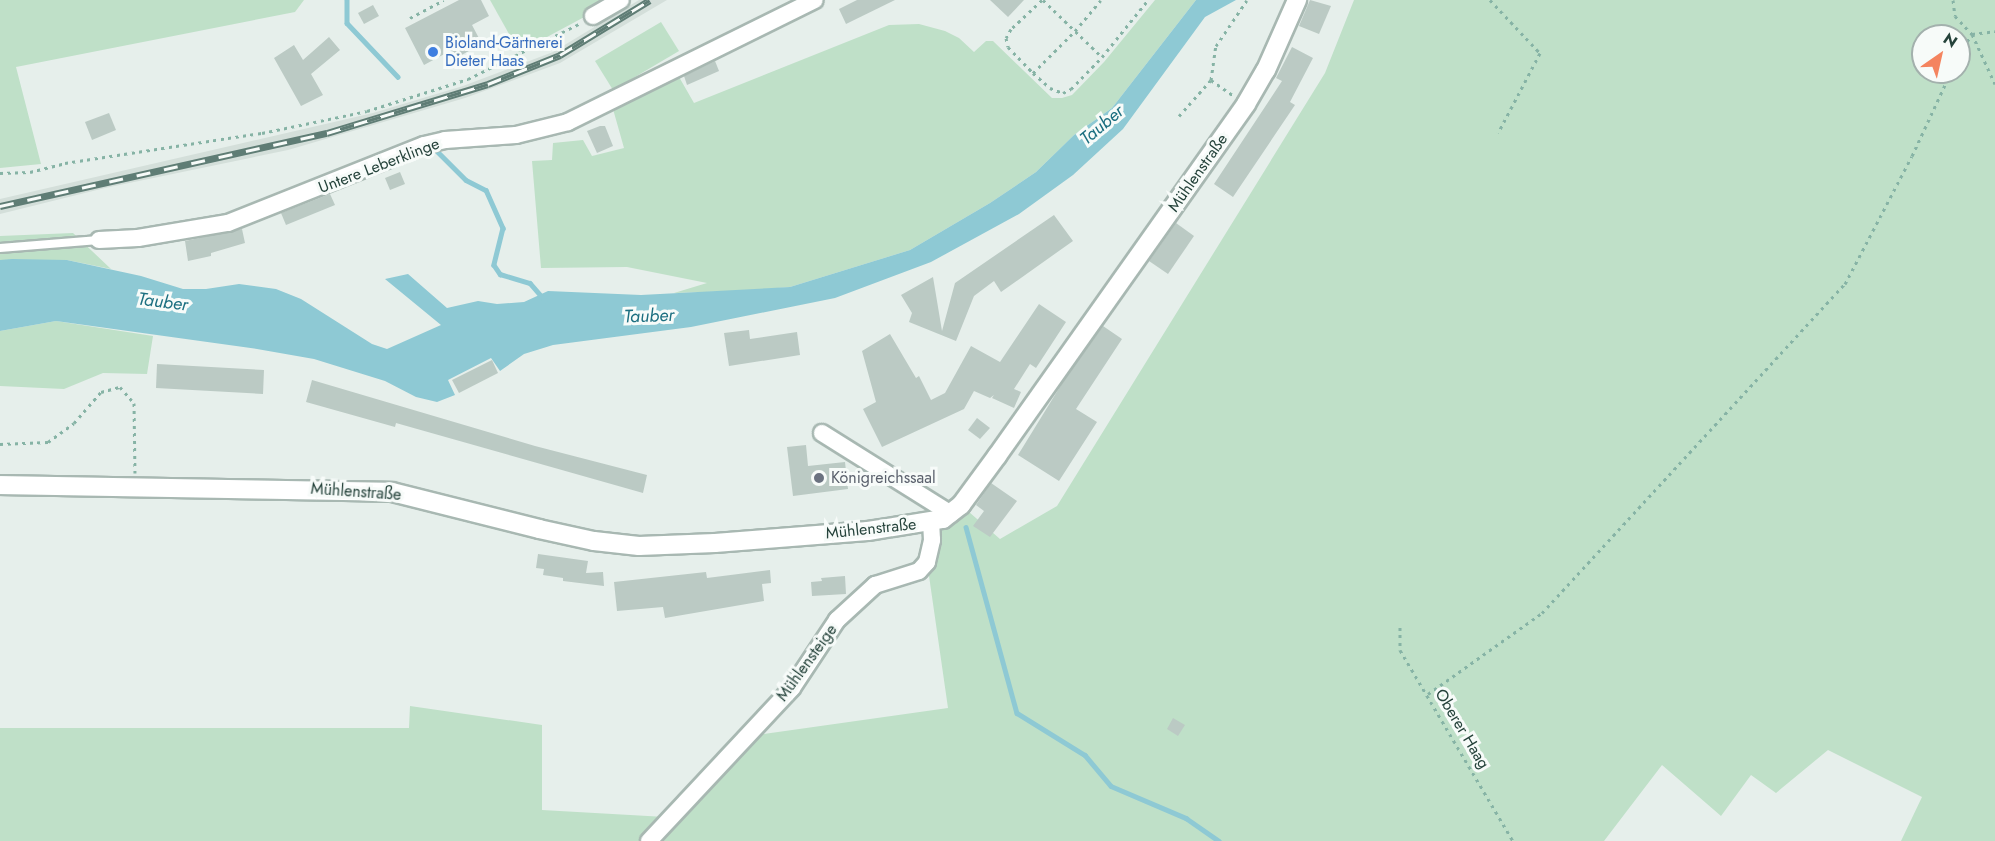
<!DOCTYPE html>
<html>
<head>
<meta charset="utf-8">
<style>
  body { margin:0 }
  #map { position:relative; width:1995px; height:841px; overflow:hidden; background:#e6efeb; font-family:Jost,sans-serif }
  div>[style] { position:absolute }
  .built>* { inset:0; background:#d4dfda }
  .green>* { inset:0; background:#bfe0c8 }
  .water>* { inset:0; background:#8ec9d4 }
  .stream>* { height:4.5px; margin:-2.25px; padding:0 2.25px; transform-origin:2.25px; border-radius:2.25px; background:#8ec9d4 }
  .building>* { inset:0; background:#bbcac4 }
  .path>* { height:3px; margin-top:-1.5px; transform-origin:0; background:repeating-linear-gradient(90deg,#86b3a5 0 3px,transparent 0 7.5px) }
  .roads { filter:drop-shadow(2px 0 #a8b8b2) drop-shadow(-2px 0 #a8b8b2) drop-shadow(0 2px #a8b8b2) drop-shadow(0 -2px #a8b8b2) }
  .lane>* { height:8px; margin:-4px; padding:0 4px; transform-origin:4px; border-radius:4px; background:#fff }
  .street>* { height:16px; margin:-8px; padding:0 8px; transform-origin:8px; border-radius:8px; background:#fff }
  .secondary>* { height:18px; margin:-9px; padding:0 9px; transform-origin:9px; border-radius:9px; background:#fff }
  .rail>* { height:7px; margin-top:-3.5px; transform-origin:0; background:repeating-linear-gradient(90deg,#f7fbf9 0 14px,#5f7d75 0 28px); box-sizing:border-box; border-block:2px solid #5f7d75 }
  .dots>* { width:16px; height:16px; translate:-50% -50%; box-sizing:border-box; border:3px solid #f7fbf9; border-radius:50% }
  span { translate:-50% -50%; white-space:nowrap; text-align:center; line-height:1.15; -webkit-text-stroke:6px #f7fbf9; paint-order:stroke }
  .shop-label { font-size:16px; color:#366cbe }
  .left { translate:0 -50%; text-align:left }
  .street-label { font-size:16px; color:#24423a }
  .worship-label { font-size:16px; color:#5b616d }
  .water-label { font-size:18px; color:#1c6f80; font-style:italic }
  .north { position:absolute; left:1911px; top:24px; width:60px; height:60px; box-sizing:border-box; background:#f7fbf9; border:2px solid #a3b1ad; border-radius:50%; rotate:34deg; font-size:16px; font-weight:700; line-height:24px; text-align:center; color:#24423a }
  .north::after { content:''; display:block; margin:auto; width:21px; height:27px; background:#f4845f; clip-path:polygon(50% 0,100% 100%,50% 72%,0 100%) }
</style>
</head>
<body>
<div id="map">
  <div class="built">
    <i style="clip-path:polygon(639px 0,667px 0,560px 63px,465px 98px,288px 150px,105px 188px,0 214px,0 199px,373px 113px,463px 86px,553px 52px)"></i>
  </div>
  <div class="green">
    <i style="clip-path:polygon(0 0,304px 0,295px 12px,16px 67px,41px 164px,0 168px)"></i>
    <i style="clip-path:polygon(490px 0,616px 0,519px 52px)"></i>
    <i style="clip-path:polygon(1155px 0,1196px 0,1112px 108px,1074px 135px,1036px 172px,990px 203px,910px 250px,790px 287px,738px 291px,674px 293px,707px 283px,627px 267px,541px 268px,532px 161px,552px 160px,553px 143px,583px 140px,592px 156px,624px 148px,611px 102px,675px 70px,694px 103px,889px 25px,919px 24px,945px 31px,959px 38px,974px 52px,986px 41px,993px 41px,1052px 98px,1062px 98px,1072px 95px,1104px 62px)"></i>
    <i style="clip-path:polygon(evenodd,1354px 0,1995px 0,1995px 841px,1901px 841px,1922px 797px,1828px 750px,1776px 793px,1751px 775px,1721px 816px,1662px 765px,1604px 841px,0 841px,0 728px,409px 728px,410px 706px,542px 725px,542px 810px,683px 818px,757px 735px,948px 708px,927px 562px,931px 523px,961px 505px,1000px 539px,1057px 506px,1325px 73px,1354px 0,1923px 36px,1959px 36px,1959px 72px,1923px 72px,1923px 36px)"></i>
    <i style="clip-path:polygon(661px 22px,679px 51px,613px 90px,595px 61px)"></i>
    <i style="clip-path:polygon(73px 233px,111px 269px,67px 260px,0 260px,0 236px)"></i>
    <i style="clip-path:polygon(56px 321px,153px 336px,147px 374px,103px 373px,64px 389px,0 386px,0 331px)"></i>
  </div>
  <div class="water">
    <i style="clip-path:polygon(1196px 0,1236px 0,1205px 17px,1123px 129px,1073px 175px,1019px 214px,931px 262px,835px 298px,691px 327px,553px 345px,524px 354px,500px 371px,491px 358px,448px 380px,455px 395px,437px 402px,416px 397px,385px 381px,314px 359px,257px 349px,56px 321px,0 331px,0 260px,12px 259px,67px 260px,141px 276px,183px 289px,206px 289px,239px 284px,276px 289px,301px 299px,372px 344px,387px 349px,441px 325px,385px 279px,408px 274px,447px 308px,478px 301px,497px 304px,524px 302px,548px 291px,641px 295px,790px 287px,910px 250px,990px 203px,1036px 172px,1074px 135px,1112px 108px)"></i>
  </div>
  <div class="stream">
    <i style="left:347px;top:0;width:23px;rotate:90deg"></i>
    <i style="left:347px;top:23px;width:74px;rotate:46.6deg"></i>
    <i style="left:436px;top:150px;width:42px;rotate:45deg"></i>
    <i style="left:466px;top:180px;width:22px;rotate:27deg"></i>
    <i style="left:486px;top:190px;width:42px;rotate:65.9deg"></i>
    <i style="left:503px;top:228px;width:38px;rotate:104deg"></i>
    <i style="left:494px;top:265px;width:11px;rotate:56deg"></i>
    <i style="left:500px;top:274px;width:31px;rotate:17deg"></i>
    <i style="left:530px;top:283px;width:23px;rotate:49deg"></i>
    <i style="left:966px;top:527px;width:193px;rotate:74.7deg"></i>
    <i style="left:1017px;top:713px;width:80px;rotate:31.7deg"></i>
    <i style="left:1085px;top:755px;width:40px;rotate:50deg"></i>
    <i style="left:1111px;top:786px;width:82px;rotate:23.1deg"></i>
    <i style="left:1186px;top:818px;width:40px;rotate:34.9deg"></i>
  </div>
  <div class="building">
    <i style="clip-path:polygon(459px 0,481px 0,489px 16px,472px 25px,482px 44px,454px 59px,450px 51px,424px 65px,405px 28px)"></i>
    <i style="clip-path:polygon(857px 0,895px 0,846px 24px,839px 9px)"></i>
    <i style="clip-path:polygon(990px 0,1024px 0,1008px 17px)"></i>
    <i style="clip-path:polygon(1310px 0,1331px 6px,1319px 34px,1299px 26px)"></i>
    <i style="clip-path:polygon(373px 5px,379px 16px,364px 24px,358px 13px)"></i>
    <i style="clip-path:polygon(329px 37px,340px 50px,311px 74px,323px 95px,301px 106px,274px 58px,294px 45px,303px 60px)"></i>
    <i style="clip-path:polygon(1292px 47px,1313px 58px,1290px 102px,1295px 105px,1233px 197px,1214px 184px,1282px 81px,1276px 78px)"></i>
    <i style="clip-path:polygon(715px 61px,719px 71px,687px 85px,684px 76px)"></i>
    <i style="clip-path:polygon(109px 113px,116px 130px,92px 140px,85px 122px)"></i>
    <i style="clip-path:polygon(600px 126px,605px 126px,613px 146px,597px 153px,587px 131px)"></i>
    <i style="clip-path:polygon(400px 172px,405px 184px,390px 190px,385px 178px)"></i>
    <i style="clip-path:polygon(330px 194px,335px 205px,286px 225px,281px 213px)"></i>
    <i style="clip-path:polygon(1054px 215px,1073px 241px,1001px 292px,994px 281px,974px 296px,956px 341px,909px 322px,912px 313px,901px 295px,933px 277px,942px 331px,955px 283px)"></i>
    <i style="clip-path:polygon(1176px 223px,1194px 236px,1168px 274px,1149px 261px)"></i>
    <i style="clip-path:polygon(242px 229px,245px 243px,211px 253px,211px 256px,188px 261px,185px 241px)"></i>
    <i style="clip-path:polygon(1039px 304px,1066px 322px,1036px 368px,1030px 364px,1014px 389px,1021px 392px,1014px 408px,992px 398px,994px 395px,990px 398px,974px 391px,964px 409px,882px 447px,863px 409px,876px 402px,862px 351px,890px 334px,916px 378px,919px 376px,931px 400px,945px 393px,971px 346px,1000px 362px)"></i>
    <i style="clip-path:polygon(1103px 326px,1122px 339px,1076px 409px,1097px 422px,1059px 481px,1018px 455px,1066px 377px)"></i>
    <i style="clip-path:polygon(749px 330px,750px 339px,797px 332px,800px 355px,729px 366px,724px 333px)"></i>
    <i style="clip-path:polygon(492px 360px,498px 373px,459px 393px,452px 380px)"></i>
    <i style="clip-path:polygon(157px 364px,264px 370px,263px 394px,156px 388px)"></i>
    <i style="clip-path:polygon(312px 380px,535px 446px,647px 475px,643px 493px,396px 423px,395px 427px,306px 402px)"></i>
    <i style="clip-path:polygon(977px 418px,990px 428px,980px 439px,968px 430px)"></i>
    <i style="clip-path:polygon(806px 445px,808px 466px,845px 462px,848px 489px,793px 496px,787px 447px)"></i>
    <i style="clip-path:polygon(991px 483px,1017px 501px,990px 537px,973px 526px,984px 511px,976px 505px)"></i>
    <i style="clip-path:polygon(538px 554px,588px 561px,586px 573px,603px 572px,604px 586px,563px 581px,563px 578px,543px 575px,544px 569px,536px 568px)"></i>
    <i style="clip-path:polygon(770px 570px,771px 583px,762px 584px,764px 601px,665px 618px,663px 607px,617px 611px,614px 582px,706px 572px,707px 578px)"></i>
    <i style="clip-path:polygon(845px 576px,846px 594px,812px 596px,811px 582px,822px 581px,821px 578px)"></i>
    <i style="clip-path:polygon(1173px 718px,1185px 725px,1178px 736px,1167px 729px)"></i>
  </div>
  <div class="path">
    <i style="left:1042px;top:0;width:42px;rotate:136.9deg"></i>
    <i style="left:1011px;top:29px;width:10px;rotate:119deg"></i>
    <i style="left:1006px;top:38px;width:9px;rotate:77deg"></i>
    <i style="left:1008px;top:47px;width:36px;rotate:46deg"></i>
    <i style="left:1033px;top:73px;width:23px;rotate:41deg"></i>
    <i style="left:1050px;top:88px;width:14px;rotate:21deg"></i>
    <i style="left:1063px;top:93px;width:9px;rotate:-27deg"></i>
    <i style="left:1071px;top:89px;width:45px;rotate:-45.9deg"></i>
    <i style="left:1102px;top:57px;width:73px;rotate:-51.1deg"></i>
    <i style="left:1043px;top:0;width:82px;rotate:44deg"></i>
    <i style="left:1490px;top:0;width:73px;rotate:46.7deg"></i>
    <i style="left:1540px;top:53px;width:90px;rotate:117.7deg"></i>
    <i style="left:1953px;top:0;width:16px;rotate:83deg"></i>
    <i style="left:1955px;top:16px;width:25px;rotate:47deg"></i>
    <i style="left:1972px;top:34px;width:55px;rotate:65.3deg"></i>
    <i style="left:410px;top:18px;width:38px;rotate:-28deg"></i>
    <i style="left:1959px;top:54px;width:24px;rotate:-57deg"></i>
    <i style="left:1972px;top:34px;width:23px;rotate:-7deg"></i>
    <i style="left:1033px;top:73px;width:59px;rotate:-45deg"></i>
    <i style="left:1075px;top:31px;width:40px;rotate:-50deg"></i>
    <i style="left:1211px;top:80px;width:34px;rotate:-82deg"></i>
    <i style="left:1216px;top:46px;width:55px;rotate:-56deg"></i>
    <i style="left:1179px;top:116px;width:48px;rotate:-48.4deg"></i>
    <i style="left:1211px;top:80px;width:28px;rotate:35deg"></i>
    <i style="left:0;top:173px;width:30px;rotate:-2deg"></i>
    <i style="left:30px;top:172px;width:36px;rotate:-14deg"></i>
    <i style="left:65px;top:163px;width:199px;rotate:-8.7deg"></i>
    <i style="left:262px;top:133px;width:107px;rotate:-11.8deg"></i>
    <i style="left:367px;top:111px;width:106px;rotate:-17.6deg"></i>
    <i style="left:468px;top:79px;width:126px;rotate:-26.4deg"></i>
    <i style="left:0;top:444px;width:48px;rotate:-2.4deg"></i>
    <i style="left:48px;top:442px;width:32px;rotate:-36deg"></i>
    <i style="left:74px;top:423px;width:41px;rotate:-48.9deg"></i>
    <i style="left:101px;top:392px;width:20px;rotate:-15deg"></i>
    <i style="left:120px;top:387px;width:21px;rotate:49deg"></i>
    <i style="left:134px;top:403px;width:70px;rotate:89.2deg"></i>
    <i style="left:1400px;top:627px;width:23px;rotate:90deg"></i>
    <i style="left:1400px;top:650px;width:222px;rotate:59.4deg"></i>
    <i style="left:1428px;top:694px;width:140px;rotate:-35.4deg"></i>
    <i style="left:1542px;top:613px;width:447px;rotate:-47.4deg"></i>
    <i style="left:1845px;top:284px;width:144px;rotate:-62.4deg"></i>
    <i style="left:1912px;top:156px;width:93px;rotate:-65.1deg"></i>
  </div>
  <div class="roads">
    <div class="lane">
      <i style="left:0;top:248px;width:99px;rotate:-4.6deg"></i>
    </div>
    <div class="street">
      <i style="left:593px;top:16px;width:32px;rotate:-30deg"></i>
      <i style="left:99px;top:240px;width:39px;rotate:-3deg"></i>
      <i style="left:138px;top:238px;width:91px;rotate:-9.5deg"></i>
      <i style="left:228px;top:223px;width:211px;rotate:-21.7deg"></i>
      <i style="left:424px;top:145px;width:22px;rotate:-13deg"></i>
      <i style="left:445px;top:140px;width:71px;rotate:-4deg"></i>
      <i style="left:516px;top:135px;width:54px;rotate:-14deg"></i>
      <i style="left:568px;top:122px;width:275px;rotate:-26.3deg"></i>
      <i style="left:822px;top:433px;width:152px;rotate:32.1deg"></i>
      <i style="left:649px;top:841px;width:209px;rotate:-46.9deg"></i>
      <i style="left:792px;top:688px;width:82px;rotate:-56.5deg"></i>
      <i style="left:837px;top:620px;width:52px;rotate:-42.6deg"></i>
      <i style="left:875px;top:585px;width:46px;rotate:-17.7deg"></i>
      <i style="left:919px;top:571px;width:12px;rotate:-48deg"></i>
      <i style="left:927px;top:562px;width:23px;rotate:-77deg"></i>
      <i style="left:932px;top:540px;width:17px;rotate:-93deg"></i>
    </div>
    <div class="secondary">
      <i style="left:0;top:485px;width:392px;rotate:1deg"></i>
      <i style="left:392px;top:492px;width:152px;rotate:14.1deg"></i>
      <i style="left:539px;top:529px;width:56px;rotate:12.3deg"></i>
      <i style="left:594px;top:541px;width:45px;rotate:6.3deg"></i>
      <i style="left:639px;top:546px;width:76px;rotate:-2.3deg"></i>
      <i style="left:715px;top:543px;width:153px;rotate:-4.5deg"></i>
      <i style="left:868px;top:531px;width:76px;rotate:-9.1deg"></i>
      <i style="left:943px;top:519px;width:23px;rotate:-38deg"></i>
      <i style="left:961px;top:505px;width:61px;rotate:-53.7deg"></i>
      <i style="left:997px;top:456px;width:431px;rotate:-54.7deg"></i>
      <i style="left:1246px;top:104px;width:39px;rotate:-60deg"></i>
      <i style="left:1266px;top:70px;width:77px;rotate:-66.1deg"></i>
    </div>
  </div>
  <div class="rail">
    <i style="left:0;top:206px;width:335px;rotate:-12.6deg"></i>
    <i style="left:327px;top:133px;width:168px;rotate:-16.9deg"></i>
    <i style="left:488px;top:84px;width:78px;rotate:-21.9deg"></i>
    <i style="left:560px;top:55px;width:105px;rotate:-31.4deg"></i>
  </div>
  <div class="dots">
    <i style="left:433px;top:52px;background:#3f7fe0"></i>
    <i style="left:819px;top:478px;background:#6b7280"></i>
  </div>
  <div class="shop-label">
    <span class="left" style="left:445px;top:52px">Bioland-Gärtnerei<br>Dieter Haas</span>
  </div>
  <div class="street-label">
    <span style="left:379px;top:166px;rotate:-21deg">Untere Leberklinge</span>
    <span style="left:1198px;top:173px;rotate:-55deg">Mühlenstraße</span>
    <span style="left:356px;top:492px;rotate:4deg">Mühlenstraße</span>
    <span style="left:871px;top:529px;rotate:-6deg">Mühlenstraße</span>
    <span style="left:807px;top:663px;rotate:-54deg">Mühlensteige</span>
    <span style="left:1462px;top:729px;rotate:59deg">Oberer Haag</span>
  </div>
  <div class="worship-label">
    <span class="left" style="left:831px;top:478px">Königreichssaal</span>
  </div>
  <div class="water-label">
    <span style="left:1102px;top:125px;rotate:-40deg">Tauber</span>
    <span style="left:163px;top:302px;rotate:7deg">Tauber</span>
    <span style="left:649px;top:316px;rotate:-2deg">Tauber</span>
  </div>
  <div class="north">N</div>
</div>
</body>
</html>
